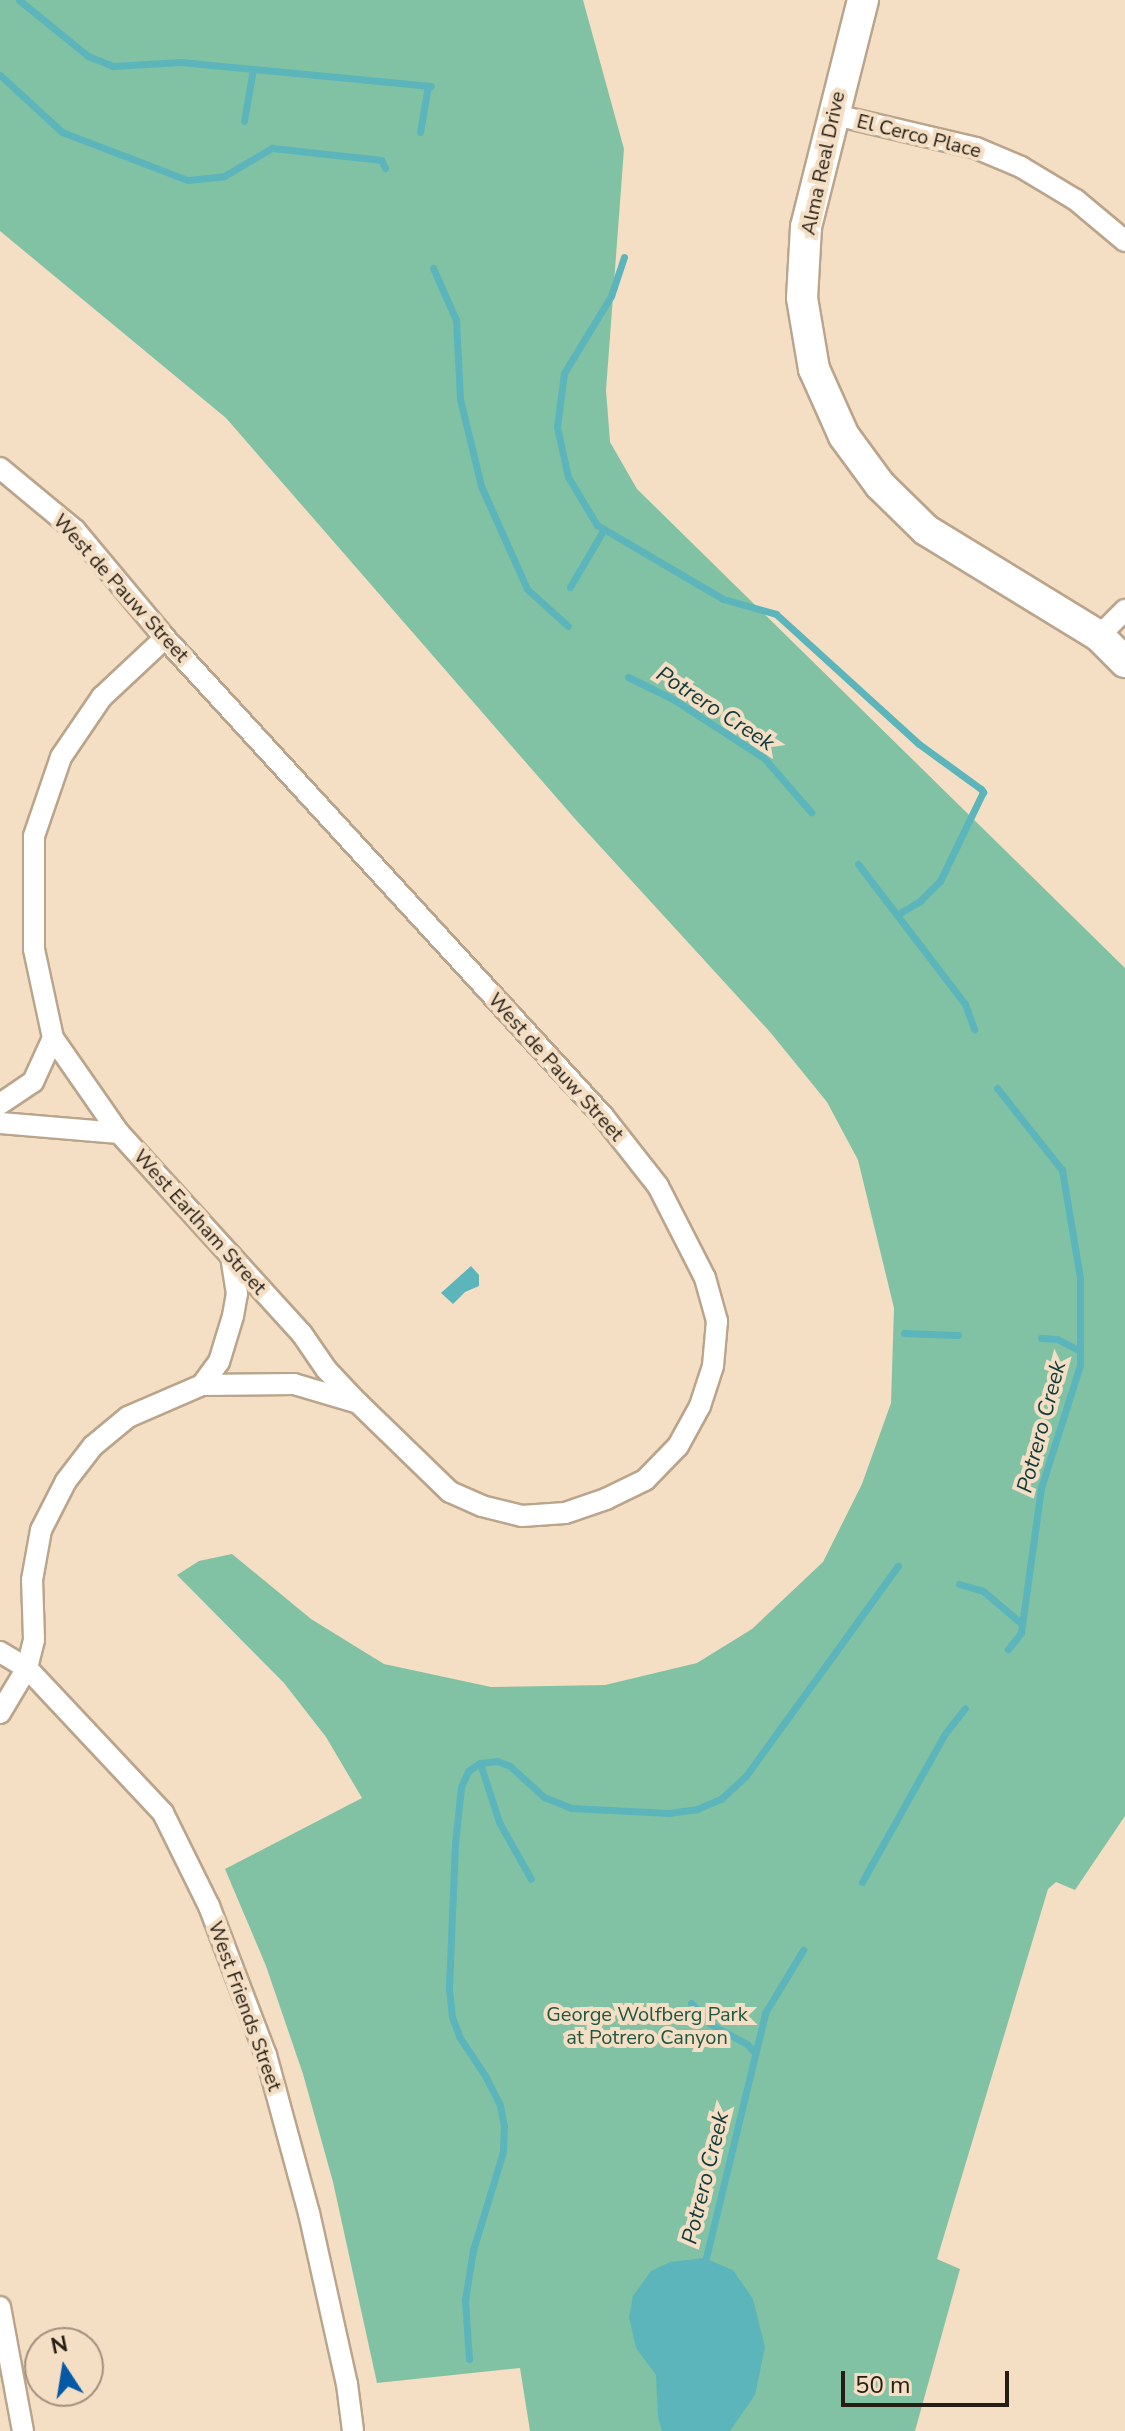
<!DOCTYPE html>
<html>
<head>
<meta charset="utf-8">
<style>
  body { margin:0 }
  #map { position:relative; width:1125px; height:2431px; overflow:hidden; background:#f4dec4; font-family:"Nunito Sans",sans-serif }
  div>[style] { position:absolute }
  .green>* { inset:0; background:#81c2a4 }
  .water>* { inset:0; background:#5cb5bb }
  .stream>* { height:7px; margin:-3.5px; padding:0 3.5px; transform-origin:3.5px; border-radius:3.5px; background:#5cb5bb }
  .roads { filter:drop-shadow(2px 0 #baa58c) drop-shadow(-2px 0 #baa58c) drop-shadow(0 2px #baa58c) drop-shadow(0 -2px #baa58c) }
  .street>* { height:20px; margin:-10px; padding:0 10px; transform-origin:10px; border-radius:10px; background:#fff }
  .secondary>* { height:30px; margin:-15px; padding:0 15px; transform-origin:15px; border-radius:15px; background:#fff }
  span { translate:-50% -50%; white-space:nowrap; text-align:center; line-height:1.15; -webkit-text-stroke:8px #f4dec4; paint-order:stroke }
  .street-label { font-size:20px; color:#261e14 }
  .park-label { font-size:20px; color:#205741 }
  .water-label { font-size:22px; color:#0f3a3d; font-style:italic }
  .north { position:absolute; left:24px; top:2327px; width:80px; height:80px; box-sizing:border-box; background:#f4dec4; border:2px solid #a2917e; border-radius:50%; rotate:348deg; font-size:22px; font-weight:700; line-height:32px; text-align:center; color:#261e14 }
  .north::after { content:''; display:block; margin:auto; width:28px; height:36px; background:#0659a7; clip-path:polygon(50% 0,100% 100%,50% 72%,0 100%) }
  .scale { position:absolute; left:841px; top:2371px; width:168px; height:36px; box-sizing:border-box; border:4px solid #261e14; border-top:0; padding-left:10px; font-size:24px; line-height:28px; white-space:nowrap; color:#261e14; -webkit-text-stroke:6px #f4dec4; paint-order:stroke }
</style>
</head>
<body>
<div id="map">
  <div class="green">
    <i style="clip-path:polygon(0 0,583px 0,624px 149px,606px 390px,610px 442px,637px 489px,1125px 968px,1125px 1816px,1075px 1890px,1056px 1882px,1048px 1889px,937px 2259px,960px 2269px,915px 2431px,530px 2431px,520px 2368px,377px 2383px,333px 2182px,303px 2074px,266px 1966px,225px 1869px,362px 1798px,326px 1737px,284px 1683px,177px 1575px,199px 1561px,232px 1554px,311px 1619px,384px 1664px,491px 1687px,605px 1685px,697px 1663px,752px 1629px,823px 1562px,862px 1484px,891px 1403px,894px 1308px,858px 1160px,827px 1102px,770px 1032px,576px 820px,226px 418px,0 231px)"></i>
  </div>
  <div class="water">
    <i style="clip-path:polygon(471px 1266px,479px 1275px,479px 1286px,465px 1292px,453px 1304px,441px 1293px)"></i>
    <i style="clip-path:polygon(704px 2258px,733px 2270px,753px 2299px,765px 2347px,755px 2395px,730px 2431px,662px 2431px,658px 2417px,656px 2375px,636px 2348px,629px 2317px,633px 2296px,651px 2271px,670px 2262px)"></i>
  </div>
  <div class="stream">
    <i style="left:19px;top:0;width:89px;rotate:39.1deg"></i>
    <i style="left:88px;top:56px;width:27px;rotate:22deg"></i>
    <i style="left:113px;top:66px;width:68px;rotate:-3.4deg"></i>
    <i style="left:181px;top:62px;width:251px;rotate:5.5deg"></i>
    <i style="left:0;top:75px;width:84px;rotate:42.6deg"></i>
    <i style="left:62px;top:132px;width:135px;rotate:20.9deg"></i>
    <i style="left:188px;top:180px;width:36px;rotate:-6deg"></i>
    <i style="left:224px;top:176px;width:56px;rotate:-30.3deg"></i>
    <i style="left:272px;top:148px;width:110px;rotate:6.3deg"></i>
    <i style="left:381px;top:160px;width:9px;rotate:63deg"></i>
    <i style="left:244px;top:121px;width:53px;rotate:-80.2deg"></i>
    <i style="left:420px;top:132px;width:47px;rotate:-80.1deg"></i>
    <i style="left:624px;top:257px;width:41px;rotate:108.4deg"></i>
    <i style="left:611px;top:296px;width:90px;rotate:121.4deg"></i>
    <i style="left:564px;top:373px;width:54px;rotate:97.4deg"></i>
    <i style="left:557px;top:427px;width:51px;rotate:77.6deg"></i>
    <i style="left:568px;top:477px;width:56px;rotate:58.9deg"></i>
    <i style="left:597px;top:525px;width:146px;rotate:30.4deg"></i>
    <i style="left:723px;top:599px;width:55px;rotate:15.8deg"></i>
    <i style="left:776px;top:614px;width:193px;rotate:42.3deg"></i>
    <i style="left:919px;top:744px;width:77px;rotate:36deg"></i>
    <i style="left:981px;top:789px;width:4px;rotate:56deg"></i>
    <i style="left:983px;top:792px;width:99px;rotate:115.8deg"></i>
    <i style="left:940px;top:881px;width:28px;rotate:135deg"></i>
    <i style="left:920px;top:901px;width:26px;rotate:149deg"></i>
    <i style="left:433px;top:268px;width:57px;rotate:66.1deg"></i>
    <i style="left:456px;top:320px;width:79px;rotate:87.1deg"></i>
    <i style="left:460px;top:399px;width:89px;rotate:76.4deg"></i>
    <i style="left:481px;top:486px;width:113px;rotate:65.9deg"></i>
    <i style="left:527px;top:589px;width:55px;rotate:42.1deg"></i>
    <i style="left:570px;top:587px;width:67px;rotate:-59.6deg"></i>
    <i style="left:628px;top:677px;width:50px;rotate:26.1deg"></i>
    <i style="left:673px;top:699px;width:108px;rotate:33deg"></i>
    <i style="left:764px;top:758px;width:72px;rotate:49deg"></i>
    <i style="left:858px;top:864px;width:176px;rotate:52.6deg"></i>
    <i style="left:965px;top:1004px;width:27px;rotate:70deg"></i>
    <i style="left:997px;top:1088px;width:105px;rotate:51.6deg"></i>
    <i style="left:1062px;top:1170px;width:109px;rotate:80.5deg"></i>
    <i style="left:1080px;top:1278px;width:87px;rotate:90deg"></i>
    <i style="left:1080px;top:1365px;width:129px;rotate:107.6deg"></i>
    <i style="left:1041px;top:1488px;width:146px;rotate:97.9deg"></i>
    <i style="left:1021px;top:1633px;width:21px;rotate:129deg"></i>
    <i style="left:904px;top:1333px;width:54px;rotate:2.1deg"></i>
    <i style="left:1041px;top:1338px;width:16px;rotate:4deg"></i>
    <i style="left:1057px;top:1339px;width:25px;rotate:27deg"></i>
    <i style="left:959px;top:1584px;width:25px;rotate:16deg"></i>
    <i style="left:983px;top:1591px;width:51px;rotate:40.2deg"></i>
    <i style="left:480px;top:1763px;width:62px;rotate:72.1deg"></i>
    <i style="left:499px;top:1822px;width:65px;rotate:60.7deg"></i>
    <i style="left:862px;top:1882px;width:168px;rotate:-60.8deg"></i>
    <i style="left:944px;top:1735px;width:34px;rotate:-52deg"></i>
    <i style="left:691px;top:2003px;width:28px;rotate:48deg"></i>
    <i style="left:710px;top:2024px;width:42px;rotate:28.4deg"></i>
    <i style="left:747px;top:2044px;width:12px;rotate:48deg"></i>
    <i style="left:704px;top:2266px;width:260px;rotate:-76.4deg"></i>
    <i style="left:765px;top:2013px;width:74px;rotate:-58.9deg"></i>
    <i style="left:469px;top:2359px;width:59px;rotate:-93.9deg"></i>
    <i style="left:465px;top:2300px;width:51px;rotate:-80.9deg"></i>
    <i style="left:473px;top:2250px;width:102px;rotate:-73deg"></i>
    <i style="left:503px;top:2152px;width:26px;rotate:-88deg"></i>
    <i style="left:504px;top:2126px;width:21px;rotate:-101deg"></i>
    <i style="left:500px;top:2105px;width:31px;rotate:-117deg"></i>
    <i style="left:486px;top:2077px;width:47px;rotate:-123.7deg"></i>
    <i style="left:460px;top:2038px;width:22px;rotate:-111deg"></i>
    <i style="left:452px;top:2017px;width:30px;rotate:-96deg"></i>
    <i style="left:449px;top:1987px;width:143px;rotate:-87.6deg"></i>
    <i style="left:455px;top:1844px;width:57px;rotate:-84deg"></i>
    <i style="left:461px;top:1787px;width:17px;rotate:-66deg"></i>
    <i style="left:468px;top:1771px;width:14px;rotate:-34deg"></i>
    <i style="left:480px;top:1763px;width:17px;rotate:-7deg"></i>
    <i style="left:497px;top:1761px;width:14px;rotate:21deg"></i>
    <i style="left:510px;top:1766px;width:46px;rotate:42.4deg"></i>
    <i style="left:544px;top:1797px;width:29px;rotate:22deg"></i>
    <i style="left:571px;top:1808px;width:98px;rotate:2.9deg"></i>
    <i style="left:669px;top:1813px;width:28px;rotate:-8deg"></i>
    <i style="left:697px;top:1809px;width:26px;rotate:-23deg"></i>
    <i style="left:721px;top:1799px;width:33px;rotate:-43deg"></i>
    <i style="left:745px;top:1777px;width:261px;rotate:-54.1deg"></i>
  </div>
  <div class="roads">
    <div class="street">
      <i style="left:831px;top:114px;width:149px;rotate:13.2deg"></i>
      <i style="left:976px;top:148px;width:49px;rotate:22.9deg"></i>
      <i style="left:1021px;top:167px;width:64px;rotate:31deg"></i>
      <i style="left:1076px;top:200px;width:64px;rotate:39.9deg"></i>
      <i style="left:0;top:468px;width:97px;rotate:39.6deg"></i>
      <i style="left:75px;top:530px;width:141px;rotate:50.2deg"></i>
      <i style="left:165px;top:638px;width:648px;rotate:47.5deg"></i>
      <i style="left:603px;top:1116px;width:89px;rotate:51.8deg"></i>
      <i style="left:658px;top:1186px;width:103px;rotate:62.9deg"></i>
      <i style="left:705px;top:1278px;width:45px;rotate:74.4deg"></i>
      <i style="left:717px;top:1321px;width:45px;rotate:95.1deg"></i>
      <i style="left:713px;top:1366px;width:42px;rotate:108deg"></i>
      <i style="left:700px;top:1406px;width:46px;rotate:118.8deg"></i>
      <i style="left:678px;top:1446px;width:47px;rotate:134.1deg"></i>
      <i style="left:645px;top:1480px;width:43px;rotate:154deg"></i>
      <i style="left:606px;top:1499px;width:43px;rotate:161.1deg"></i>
      <i style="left:565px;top:1513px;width:43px;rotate:176deg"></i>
      <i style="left:522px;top:1516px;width:41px;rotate:-166deg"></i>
      <i style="left:482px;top:1506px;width:35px;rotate:-156deg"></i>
      <i style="left:450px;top:1492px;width:128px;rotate:-135.9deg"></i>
      <i style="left:358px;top:1403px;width:47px;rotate:-133.3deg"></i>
      <i style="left:326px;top:1369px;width:42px;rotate:-124.4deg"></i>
      <i style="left:302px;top:1334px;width:272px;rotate:-132.3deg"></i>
      <i style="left:119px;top:1133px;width:119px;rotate:-175.2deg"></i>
      <i style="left:1099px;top:636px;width:37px;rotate:-45deg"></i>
      <i style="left:0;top:1104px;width:40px;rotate:-34deg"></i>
      <i style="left:33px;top:1082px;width:48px;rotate:-65.6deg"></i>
      <i style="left:119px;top:1133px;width:116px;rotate:-124.8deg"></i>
      <i style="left:53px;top:1038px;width:91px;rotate:-102.1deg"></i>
      <i style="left:34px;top:949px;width:113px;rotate:-90deg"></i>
      <i style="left:34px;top:836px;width:83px;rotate:-71.1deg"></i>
      <i style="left:61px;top:757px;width:73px;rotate:-55.7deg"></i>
      <i style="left:102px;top:697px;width:86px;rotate:-43.1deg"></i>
      <i style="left:202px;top:1385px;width:29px;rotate:-54deg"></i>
      <i style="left:219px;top:1362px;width:48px;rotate:-73.1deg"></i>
      <i style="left:233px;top:1316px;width:22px;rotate:-80deg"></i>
      <i style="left:237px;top:1294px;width:39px;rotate:-99deg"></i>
      <i style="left:0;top:1652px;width:31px;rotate:31deg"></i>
      <i style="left:27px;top:1668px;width:199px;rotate:46.8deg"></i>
      <i style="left:163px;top:1813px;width:104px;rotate:63.7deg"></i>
      <i style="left:209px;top:1906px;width:160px;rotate:69.1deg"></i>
      <i style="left:266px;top:2055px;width:164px;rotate:74.8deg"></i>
      <i style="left:309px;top:2213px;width:175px;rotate:77.5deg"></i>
      <i style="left:347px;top:2384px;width:47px;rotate:82.7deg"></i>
      <i style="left:0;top:1713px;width:52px;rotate:-59deg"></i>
      <i style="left:27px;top:1668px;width:30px;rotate:-76deg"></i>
      <i style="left:34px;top:1639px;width:59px;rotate:-91.9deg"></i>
      <i style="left:32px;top:1580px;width:51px;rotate:-79.8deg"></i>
      <i style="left:41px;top:1530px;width:55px;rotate:-63deg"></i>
      <i style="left:66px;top:1481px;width:44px;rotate:-52.4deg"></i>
      <i style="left:93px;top:1446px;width:45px;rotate:-39.6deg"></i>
      <i style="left:128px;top:1417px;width:81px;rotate:-23.4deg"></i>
      <i style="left:202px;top:1385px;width:92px;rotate:-0.6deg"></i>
      <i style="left:294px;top:1384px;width:67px;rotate:16.5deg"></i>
      <i style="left:0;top:2307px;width:126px;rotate:79.5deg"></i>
    </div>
    <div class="secondary">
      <i style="left:863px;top:0;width:234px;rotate:104.1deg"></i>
      <i style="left:806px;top:227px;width:71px;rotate:93.2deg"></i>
      <i style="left:802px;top:298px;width:72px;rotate:80.4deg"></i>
      <i style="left:814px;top:369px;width:73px;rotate:65.9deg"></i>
      <i style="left:844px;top:436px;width:61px;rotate:53.7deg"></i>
      <i style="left:880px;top:485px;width:64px;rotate:44.4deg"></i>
      <i style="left:926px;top:530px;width:203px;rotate:31.5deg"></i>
      <i style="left:1099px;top:636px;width:37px;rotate:45deg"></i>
    </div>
  </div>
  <div class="street-label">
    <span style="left:919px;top:136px;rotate:14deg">El Cerco Place</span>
    <span style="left:823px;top:163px;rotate:-78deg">Alma Real Drive</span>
    <span style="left:121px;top:588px;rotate:48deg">West de Pauw Street</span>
    <span style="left:556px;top:1067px;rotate:48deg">West de Pauw Street</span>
    <span style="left:200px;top:1222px;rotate:48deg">West Earlham Street</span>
    <span style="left:245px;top:2006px;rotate:70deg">West Friends Street</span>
  </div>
  <div class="park-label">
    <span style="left:647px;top:2026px">George Wolfberg Park<br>at Potrero Canyon</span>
  </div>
  <div class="water-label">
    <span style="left:715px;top:709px;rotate:33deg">Potrero Creek</span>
    <span style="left:1042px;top:1427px;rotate:-75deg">Potrero Creek</span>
    <span style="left:706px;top:2178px;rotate:-76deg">Potrero Creek</span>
  </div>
  <div class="north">N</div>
  <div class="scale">50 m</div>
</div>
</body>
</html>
